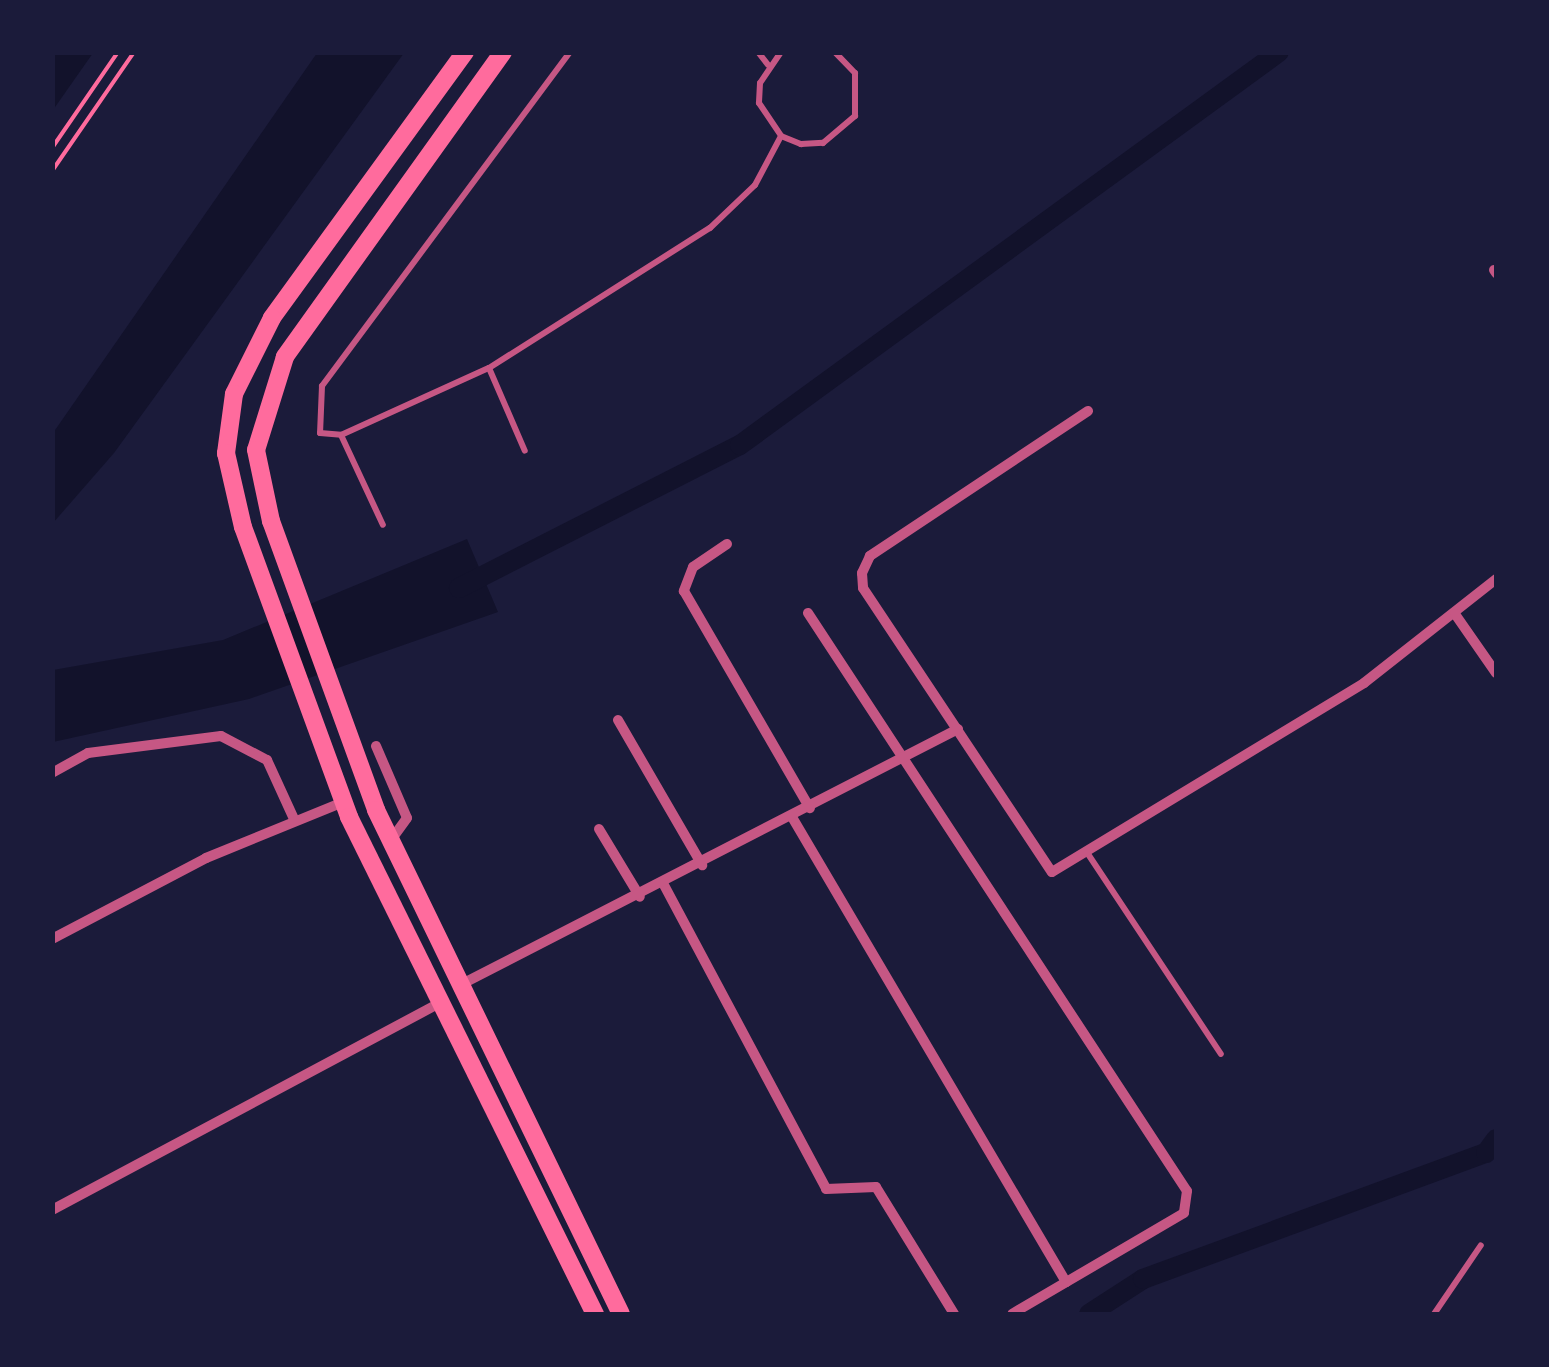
<!DOCTYPE html>
<html>
<head>
<meta charset="utf-8">
<style>
  body { margin:0 }
  #map { position:relative; width:1549px; height:1367px; overflow:hidden; background:#1b1b3a; font-family:"Noto Serif",serif }
  div>[style] { position:absolute }
  .water>* { inset:0; background:#12122b }
  .canal>* { height:20px; margin:-10px; padding:0 10px; transform-origin:10px; border-radius:10px; background:#12122b }
  .path>* { height:4px; margin:-2px; padding:0 2px; transform-origin:2px; border-radius:2px; background:#ff6b9d }
  .service>* { height:6px; margin:-3px; padding:0 3px; transform-origin:3px; border-radius:3px; background:#c65784 }
  .minor>* { height:10px; margin:-5px; padding:0 5px; transform-origin:5px; border-radius:5px; background:#c65784 }
  .secondary>* { height:18px; margin:-9px; padding:0 9px; transform-origin:9px; border-radius:9px; background:#ff6b9d }
  span { translate:-50% -50%; white-space:nowrap; text-align:center; line-height:1.15; -webkit-text-stroke:8px #1b1b3a; paint-order:stroke }
  .frame { position:absolute; inset:0; border:55px solid #1b1b3a; pointer-events:none }
</style>
</head>
<body>
<div id="map">
  <div class="water">
    <i style="clip-path:polygon(53px 52px,93px 53px,53px 110px,52px 53px)"></i>
    <i style="clip-path:polygon(317px 53px,404px 53px,114px 453px,53px 523px,53px 433px)"></i>
    <i style="clip-path:polygon(467px 539px,498px 612px,249px 699px,53px 742px,53px 670px,223px 640px)"></i>
  </div>
  <div class="canal">
    <i style="left:459px;top:588px;width:315px;rotate:-27deg"></i>
    <i style="left:740px;top:445px;width:667px;rotate:-36.1deg"></i>
    <i style="left:1089px;top:1314px;width:64px;rotate:-32.9deg"></i>
    <i style="left:1143px;top:1279px;width:365px;rotate:-20.2deg"></i>
    <i style="left:1486px;top:1153px;width:17px;rotate:-54deg"></i>
  </div>
  <div class="path">
    <i style="left:52px;top:148px;width:116px;rotate:-55.5deg"></i>
    <i style="left:52px;top:171px;width:145px;rotate:-55.4deg"></i>
  </div>
  <div class="service">
    <i style="left:570px;top:52px;width:416px;rotate:126.6deg"></i>
    <i style="left:322px;top:386px;width:47px;rotate:92.4deg"></i>
    <i style="left:320px;top:433px;width:21px;rotate:5deg"></i>
    <i style="left:341px;top:435px;width:162px;rotate:-24.4deg"></i>
    <i style="left:489px;top:368px;width:262px;rotate:-32.4deg"></i>
    <i style="left:710px;top:228px;width:62px;rotate:-43.7deg"></i>
    <i style="left:755px;top:185px;width:55px;rotate:-62deg"></i>
    <i style="left:758px;top:52px;width:16px;rotate:52deg"></i>
    <i style="left:781px;top:52px;width:37px;rotate:124deg"></i>
    <i style="left:760px;top:83px;width:20px;rotate:93deg"></i>
    <i style="left:759px;top:103px;width:40px;rotate:56deg"></i>
    <i style="left:781px;top:136px;width:22px;rotate:22deg"></i>
    <i style="left:801px;top:144px;width:22px;rotate:-3deg"></i>
    <i style="left:823px;top:143px;width:42px;rotate:-40.2deg"></i>
    <i style="left:855px;top:116px;width:43px;rotate:-90deg"></i>
    <i style="left:855px;top:73px;width:29px;rotate:-134deg"></i>
    <i style="left:489px;top:368px;width:90px;rotate:66.6deg"></i>
    <i style="left:341px;top:435px;width:99px;rotate:65deg"></i>
    <i style="left:1088px;top:854px;width:240px;rotate:56.4deg"></i>
    <i style="left:1434px;top:1314px;width:83px;rotate:-55.7deg"></i>
  </div>
  <div class="minor">
    <i style="left:1494px;top:270px;width:4px;rotate:56deg"></i>
    <i style="left:1088px;top:411px;width:262px;rotate:146.4deg"></i>
    <i style="left:870px;top:556px;width:19px;rotate:115deg"></i>
    <i style="left:862px;top:573px;width:15px;rotate:86deg"></i>
    <i style="left:863px;top:588px;width:341px;rotate:56.4deg"></i>
    <i style="left:1052px;top:872px;width:365px;rotate:-31.2deg"></i>
    <i style="left:1364px;top:683px;width:168px;rotate:-38.2deg"></i>
    <i style="left:727px;top:544px;width:41px;rotate:145.9deg"></i>
    <i style="left:693px;top:567px;width:26px;rotate:111deg"></i>
    <i style="left:684px;top:591px;width:251px;rotate:59.9deg"></i>
    <i style="left:808px;top:613px;width:691px;rotate:56.75deg"></i>
    <i style="left:1187px;top:1191px;width:22px;rotate:98deg"></i>
    <i style="left:1184px;top:1213px;width:199px;rotate:149.6deg"></i>
    <i style="left:1455px;top:614px;width:72px;rotate:55.2deg"></i>
    <i style="left:618px;top:720px;width:168px;rotate:59.9deg"></i>
    <i style="left:376px;top:746px;width:78px;rotate:66.7deg"></i>
    <i style="left:407px;top:818px;width:29px;rotate:126deg"></i>
    <i style="left:52px;top:773px;width:41px;rotate:-29.1deg"></i>
    <i style="left:88px;top:753px;width:134px;rotate:-7.3deg"></i>
    <i style="left:221px;top:736px;width:52px;rotate:27.6deg"></i>
    <i style="left:267px;top:760px;width:65px;rotate:65.4deg"></i>
    <i style="left:792px;top:817px;width:540px;rotate:59.49deg"></i>
    <i style="left:599px;top:829px;width:79px;rotate:58.9deg"></i>
    <i style="left:664px;top:885px;width:344px;rotate:61.9deg"></i>
    <i style="left:826px;top:1189px;width:50px;rotate:-2.3deg"></i>
    <i style="left:876px;top:1187px;width:149px;rotate:58.4deg"></i>
    <i style="left:52px;top:939px;width:174px;rotate:-27.7deg"></i>
    <i style="left:206px;top:858px;width:148px;rotate:-22.2deg"></i>
    <i style="left:460px;top:985px;width:560px;rotate:-27.21deg"></i>
    <i style="left:52px;top:1210px;width:437px;rotate:-28.1deg"></i>
  </div>
  <div class="secondary">
    <i style="left:465px;top:52px;width:329px;rotate:126deg"></i>
    <i style="left:272px;top:318px;width:85px;rotate:116.6deg"></i>
    <i style="left:234px;top:394px;width:60px;rotate:97.7deg"></i>
    <i style="left:226px;top:453px;width:76px;rotate:77.1deg"></i>
    <i style="left:243px;top:527px;width:309px;rotate:69.9deg"></i>
    <i style="left:349px;top:817px;width:555px;rotate:63.67deg"></i>
    <i style="left:503px;top:52px;width:375px;rotate:125.6deg"></i>
    <i style="left:285px;top:357px;width:97px;rotate:107.3deg"></i>
    <i style="left:256px;top:450px;width:73px;rotate:78.1deg"></i>
    <i style="left:271px;top:521px;width:307px;rotate:70deg"></i>
    <i style="left:376px;top:810px;width:560px;rotate:64.08deg"></i>
  </div>
  <div class="frame"></div>
</div>
</body>
</html>
